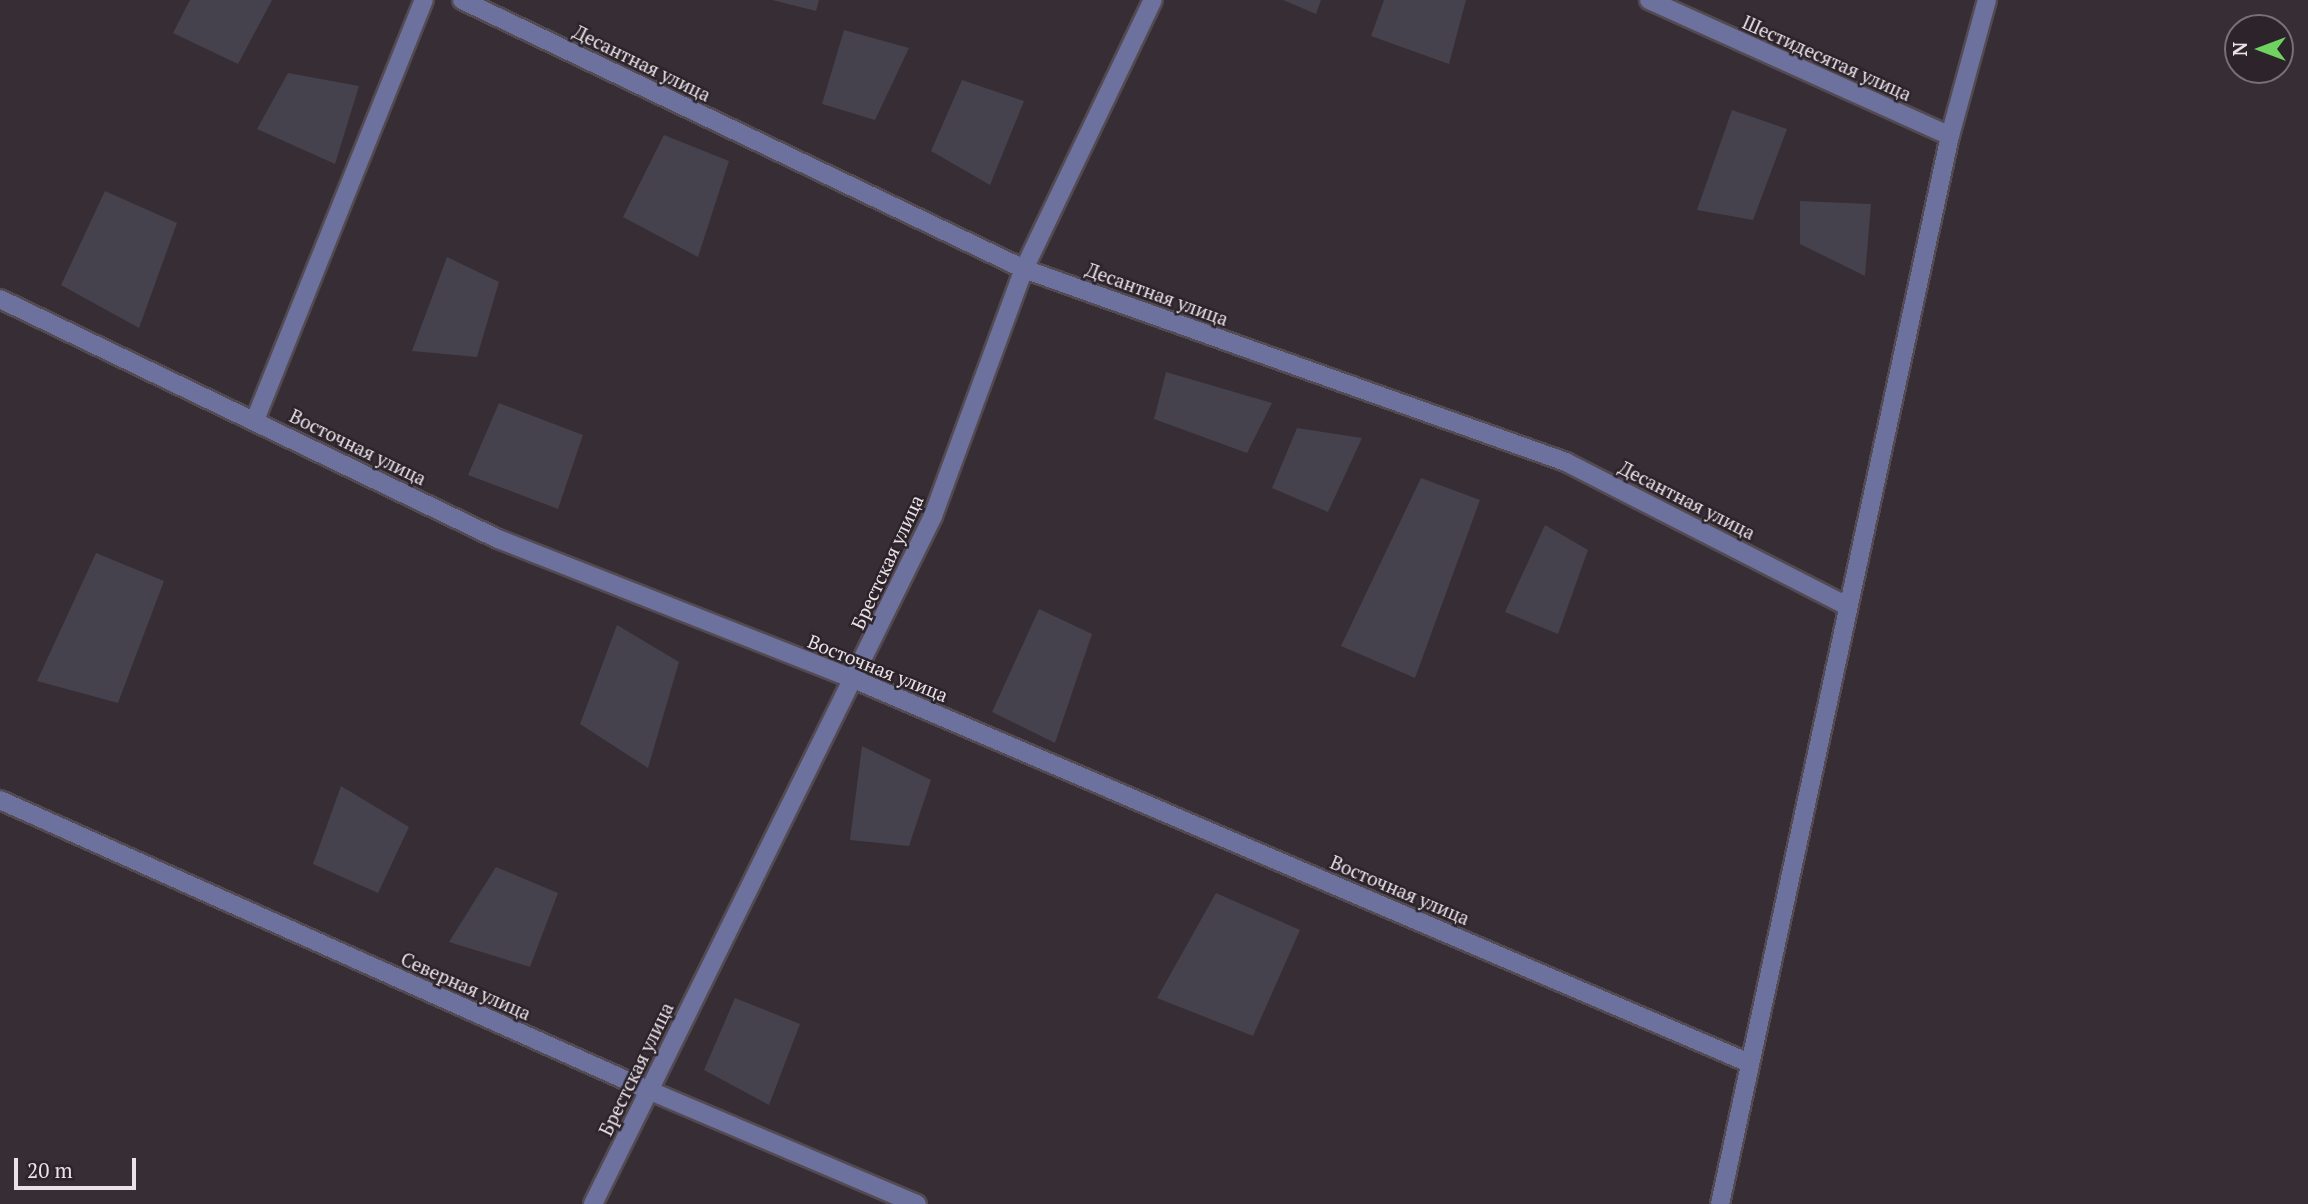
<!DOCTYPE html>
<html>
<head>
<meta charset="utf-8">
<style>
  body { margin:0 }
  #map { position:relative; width:2308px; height:1204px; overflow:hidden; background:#362d35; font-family:"PT Serif",serif }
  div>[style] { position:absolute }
  .building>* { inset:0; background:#45424d }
  .roads { filter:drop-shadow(2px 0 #534a52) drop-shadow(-2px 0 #534a52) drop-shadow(0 2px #534a52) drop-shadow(0 -2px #534a52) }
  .minor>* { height:18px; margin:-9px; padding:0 9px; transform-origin:9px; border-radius:9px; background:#6d719d }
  span { translate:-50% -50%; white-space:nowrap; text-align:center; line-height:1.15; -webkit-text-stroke:5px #2c232b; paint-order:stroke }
  .street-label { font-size:19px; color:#e9e3e8 }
  .north { position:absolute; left:2224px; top:14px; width:70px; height:70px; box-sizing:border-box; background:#2c232b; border:2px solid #787077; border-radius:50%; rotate:270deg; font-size:19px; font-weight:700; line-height:28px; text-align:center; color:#e9e3e8 }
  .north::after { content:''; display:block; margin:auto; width:24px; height:32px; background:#6fd360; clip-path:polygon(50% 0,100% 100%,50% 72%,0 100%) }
  .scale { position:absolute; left:14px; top:1158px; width:122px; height:32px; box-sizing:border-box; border:4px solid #e9e3e8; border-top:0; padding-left:9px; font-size:21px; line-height:24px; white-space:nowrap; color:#e9e3e8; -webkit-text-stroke:5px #2c232b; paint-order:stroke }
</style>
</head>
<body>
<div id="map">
  <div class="building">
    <i style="clip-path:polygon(190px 0,272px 0,238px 64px,173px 33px)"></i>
    <i style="clip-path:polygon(772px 0,819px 0,816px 11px)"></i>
    <i style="clip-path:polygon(1283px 0,1321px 0,1316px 14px)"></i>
    <i style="clip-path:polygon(1384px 0,1466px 0,1449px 64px,1371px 36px)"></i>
    <i style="clip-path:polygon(844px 30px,909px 48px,875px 120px,822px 104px)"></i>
    <i style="clip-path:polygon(288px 73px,359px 86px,335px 164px,257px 129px)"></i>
    <i style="clip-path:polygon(962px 80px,1024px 101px,990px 185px,931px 151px)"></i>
    <i style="clip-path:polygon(1732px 110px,1787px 129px,1753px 220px,1697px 210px)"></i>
    <i style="clip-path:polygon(664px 135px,729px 161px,698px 257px,623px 217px)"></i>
    <i style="clip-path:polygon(105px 191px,177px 223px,139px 328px,61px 285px)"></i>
    <i style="clip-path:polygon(1800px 201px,1871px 204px,1865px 276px,1800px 244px)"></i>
    <i style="clip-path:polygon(447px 257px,499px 282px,477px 357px,412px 351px)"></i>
    <i style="clip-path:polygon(1166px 372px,1272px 403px,1247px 453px,1154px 419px)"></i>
    <i style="clip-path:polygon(499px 403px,583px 435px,558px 509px,468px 475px)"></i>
    <i style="clip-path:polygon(1297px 428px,1362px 438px,1328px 512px,1272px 488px)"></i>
    <i style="clip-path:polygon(1421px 478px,1480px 500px,1415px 678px,1341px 646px)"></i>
    <i style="clip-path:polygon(1545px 525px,1588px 550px,1558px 634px,1505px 612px)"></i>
    <i style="clip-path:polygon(96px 553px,164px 581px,118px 703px,37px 681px)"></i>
    <i style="clip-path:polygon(1039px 609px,1092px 634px,1055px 743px,992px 712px)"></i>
    <i style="clip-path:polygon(617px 625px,679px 662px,648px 768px,580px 724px)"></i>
    <i style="clip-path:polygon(862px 746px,931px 780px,909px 846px,850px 840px)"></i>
    <i style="clip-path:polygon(341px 786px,409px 827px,378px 893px,313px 864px)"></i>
    <i style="clip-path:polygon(496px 867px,558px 893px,530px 967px,449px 942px)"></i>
    <i style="clip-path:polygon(1216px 893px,1300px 930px,1253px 1036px,1157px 998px)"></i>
    <i style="clip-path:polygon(735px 998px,800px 1024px,769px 1105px,704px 1070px)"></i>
  </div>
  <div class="roads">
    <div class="minor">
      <i style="left:462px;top:0;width:623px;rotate:25.58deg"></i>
      <i style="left:1024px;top:269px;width:575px;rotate:19.6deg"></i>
      <i style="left:1566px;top:462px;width:314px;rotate:27.1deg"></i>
      <i style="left:1649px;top:0;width:330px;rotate:24.3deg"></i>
      <i style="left:0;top:299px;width:553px;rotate:25.73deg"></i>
      <i style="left:498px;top:539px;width:385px;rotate:21.5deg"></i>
      <i style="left:856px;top:680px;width:969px;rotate:23.21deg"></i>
      <i style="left:255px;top:420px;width:453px;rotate:-68.1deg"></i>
      <i style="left:0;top:800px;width:710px;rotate:24.11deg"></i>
      <i style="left:648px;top:1090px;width:292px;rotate:23deg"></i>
      <i style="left:593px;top:1204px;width:767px;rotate:-63.7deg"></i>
      <i style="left:933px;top:516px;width:263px;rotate:-69.8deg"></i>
      <i style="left:1024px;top:269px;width:298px;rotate:-64.4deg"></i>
      <i style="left:1720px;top:1204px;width:1092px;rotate:-77.85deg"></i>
      <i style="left:1950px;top:136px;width:141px;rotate:-74.8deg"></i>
    </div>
  </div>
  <div class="street-label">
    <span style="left:1827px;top:58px;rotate:24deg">Шестидесятая улица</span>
    <span style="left:642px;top:63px;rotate:26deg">Десантная улица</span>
    <span style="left:1157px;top:294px;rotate:20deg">Десантная улица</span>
    <span style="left:358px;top:447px;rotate:26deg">Восточная улица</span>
    <span style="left:1687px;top:500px;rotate:27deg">Десантная улица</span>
    <span style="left:887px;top:562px;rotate:-65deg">Брестская улица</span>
    <span style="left:878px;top:668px;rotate:22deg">Восточная улица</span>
    <span style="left:1400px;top:890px;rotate:23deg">Восточная улица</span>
    <span style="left:466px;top:986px;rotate:24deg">Северная улица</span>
    <span style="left:636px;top:1069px;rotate:-64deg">Брестская улица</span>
  </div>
  <div class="north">N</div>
  <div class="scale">20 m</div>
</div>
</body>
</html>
